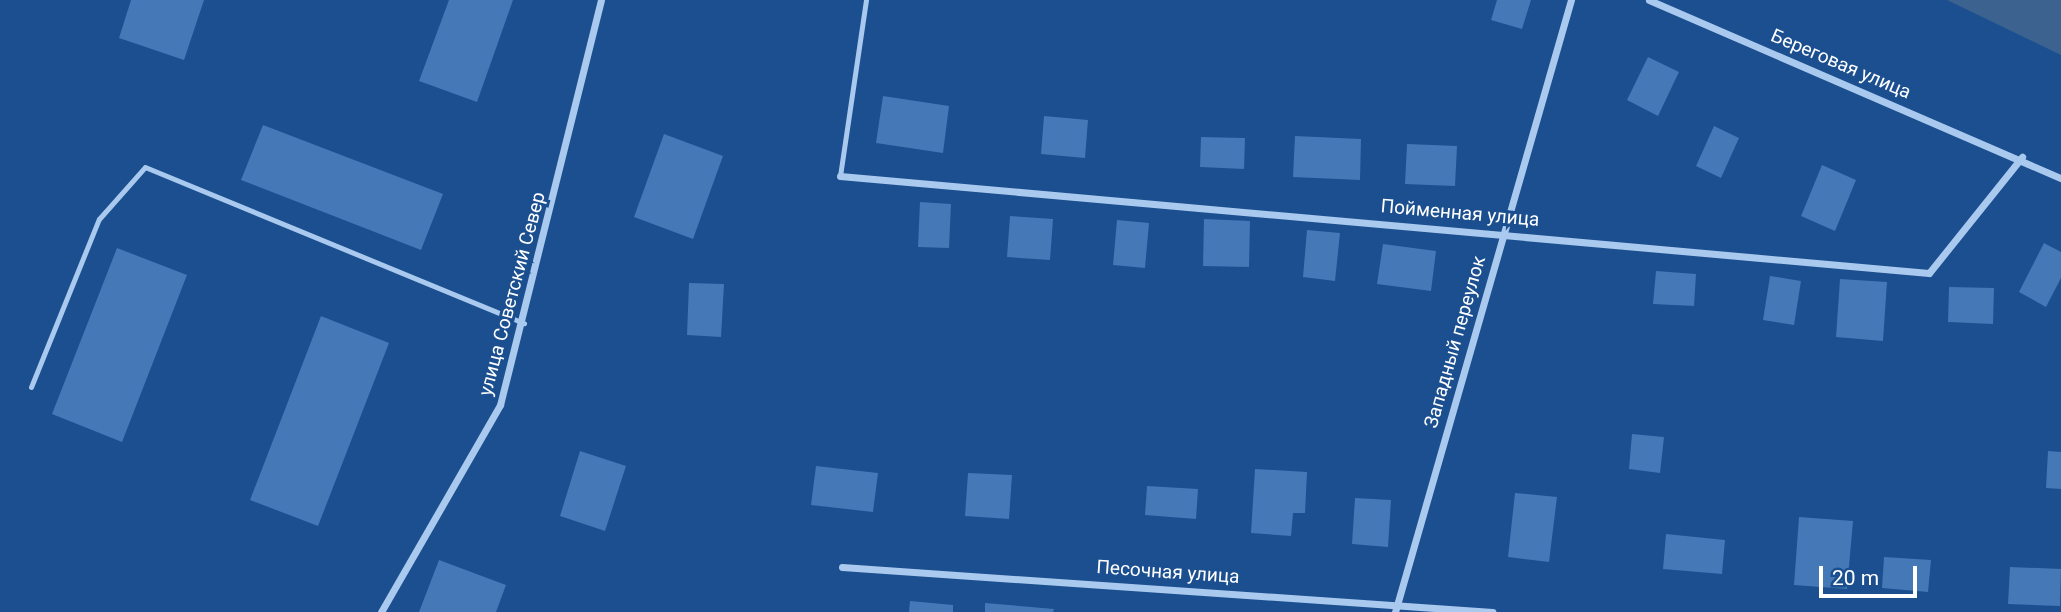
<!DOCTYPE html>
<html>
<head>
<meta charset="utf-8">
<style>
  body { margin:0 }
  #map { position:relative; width:2061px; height:612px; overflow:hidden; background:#1b4f8f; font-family:Roboto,sans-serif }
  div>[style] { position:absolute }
  .water>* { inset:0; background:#3c6290 }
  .building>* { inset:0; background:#4478b7 }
  .service>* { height:5px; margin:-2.5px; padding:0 2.5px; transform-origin:2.5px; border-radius:2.5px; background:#a9c9ee }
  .minor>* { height:7px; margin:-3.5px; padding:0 3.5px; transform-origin:3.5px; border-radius:3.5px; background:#a9c9ee }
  span { translate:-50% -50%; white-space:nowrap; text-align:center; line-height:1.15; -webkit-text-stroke:6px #1b4f8f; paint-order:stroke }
  .street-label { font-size:19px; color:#fff }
  .scale { position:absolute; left:1819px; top:566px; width:98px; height:32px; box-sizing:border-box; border:4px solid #fff; border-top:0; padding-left:9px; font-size:21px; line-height:24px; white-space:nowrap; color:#fff; -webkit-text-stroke:5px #1b4f8f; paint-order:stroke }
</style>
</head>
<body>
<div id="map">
  <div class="water">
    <i style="clip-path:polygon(1947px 0,2061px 0,2061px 55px)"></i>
  </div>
  <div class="building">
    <i style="clip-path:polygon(131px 0,204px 0,184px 60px,119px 38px)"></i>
    <i style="clip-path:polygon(449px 0,513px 0,477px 102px,419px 81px)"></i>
    <i style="clip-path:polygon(1497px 0,1531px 0,1522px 29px,1491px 20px)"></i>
    <i style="clip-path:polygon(1648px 57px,1679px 72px,1658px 116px,1627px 100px)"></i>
    <i style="clip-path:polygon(883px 96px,949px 106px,943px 153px,876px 143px)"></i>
    <i style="clip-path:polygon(1044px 116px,1088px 120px,1085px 158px,1041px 154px)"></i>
    <i style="clip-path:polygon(263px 125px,443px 194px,421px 250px,241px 180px)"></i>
    <i style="clip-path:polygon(1714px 126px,1739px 138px,1721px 178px,1696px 166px)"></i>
    <i style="clip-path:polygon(664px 134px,723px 156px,693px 239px,634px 217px)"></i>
    <i style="clip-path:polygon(1295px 136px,1361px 139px,1360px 180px,1293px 177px)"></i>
    <i style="clip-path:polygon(1201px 137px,1245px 138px,1244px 169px,1200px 167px)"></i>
    <i style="clip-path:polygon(1407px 144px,1457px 146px,1455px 186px,1405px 184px)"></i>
    <i style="clip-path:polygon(1822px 165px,1856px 180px,1835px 231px,1801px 216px)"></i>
    <i style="clip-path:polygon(920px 202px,951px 204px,949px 248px,918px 247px)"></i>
    <i style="clip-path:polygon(1010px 216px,1053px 219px,1050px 260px,1007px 257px)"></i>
    <i style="clip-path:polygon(1204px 219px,1250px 221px,1249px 267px,1203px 266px)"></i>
    <i style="clip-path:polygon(1117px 220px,1149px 223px,1145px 268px,1113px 265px)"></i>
    <i style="clip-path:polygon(1307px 230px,1340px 233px,1335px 281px,1303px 277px)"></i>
    <i style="clip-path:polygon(2044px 243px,2061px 252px,2061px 278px,2046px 307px,2019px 292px)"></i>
    <i style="clip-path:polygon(1383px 244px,1436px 251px,1431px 291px,1377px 284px)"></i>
    <i style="clip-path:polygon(117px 248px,187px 275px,122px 442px,52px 414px)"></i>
    <i style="clip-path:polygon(1656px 271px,1696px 274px,1694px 306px,1653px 304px)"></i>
    <i style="clip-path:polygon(1770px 276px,1801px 281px,1794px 325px,1763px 320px)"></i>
    <i style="clip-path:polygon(1840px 279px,1887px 282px,1883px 341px,1836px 337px)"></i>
    <i style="clip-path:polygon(689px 283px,724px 284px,721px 337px,687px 335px)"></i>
    <i style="clip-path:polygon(1949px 287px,1994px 288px,1993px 324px,1948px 322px)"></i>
    <i style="clip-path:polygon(321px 316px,389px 343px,318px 526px,250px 500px)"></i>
    <i style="clip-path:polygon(1632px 434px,1664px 437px,1660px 473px,1629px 469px)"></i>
    <i style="clip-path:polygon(580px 451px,626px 466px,605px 531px,560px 516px)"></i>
    <i style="clip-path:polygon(2048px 451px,2061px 452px,2061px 489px,2046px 488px)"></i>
    <i style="clip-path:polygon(816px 466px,878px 473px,873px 512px,811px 505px)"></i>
    <i style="clip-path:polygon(1255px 469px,1307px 472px,1305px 513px,1293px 513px,1291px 536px,1251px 533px)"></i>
    <i style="clip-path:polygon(968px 473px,1012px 475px,1009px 519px,965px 516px)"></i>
    <i style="clip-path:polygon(1147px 486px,1198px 489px,1196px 519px,1145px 515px)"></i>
    <i style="clip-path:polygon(1515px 493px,1557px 497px,1549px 562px,1508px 557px)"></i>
    <i style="clip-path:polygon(1355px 498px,1391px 500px,1388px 547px,1352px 544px)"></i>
    <i style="clip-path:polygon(1799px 517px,1853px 521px,1847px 589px,1794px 585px)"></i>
    <i style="clip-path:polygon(1666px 534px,1725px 540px,1722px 574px,1663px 569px)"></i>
    <i style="clip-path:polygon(1884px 557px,1931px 560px,1928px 592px,1882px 588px)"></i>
    <i style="clip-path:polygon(439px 560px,506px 585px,496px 612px,419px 612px)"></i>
    <i style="clip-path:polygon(2010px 567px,2061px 569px,2060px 606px,2008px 604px)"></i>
    <i style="clip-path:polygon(910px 601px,953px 605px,953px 612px,909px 612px)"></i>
    <i style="clip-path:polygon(985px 603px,1054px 609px,1053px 612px,985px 612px)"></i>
  </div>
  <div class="service">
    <i style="left:840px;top:176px;width:178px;rotate:-81.6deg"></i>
    <i style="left:31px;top:387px;width:181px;rotate:-68deg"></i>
    <i style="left:99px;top:219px;width:69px;rotate:-48.5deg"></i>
    <i style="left:145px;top:167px;width:410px;rotate:22.4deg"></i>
  </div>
  <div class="minor">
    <i style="left:1649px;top:0;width:449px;rotate:23.4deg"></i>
    <i style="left:840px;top:176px;width:1093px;rotate:5.09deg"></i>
    <i style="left:1929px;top:273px;width:149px;rotate:-51.3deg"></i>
    <i style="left:842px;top:567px;width:652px;rotate:3.96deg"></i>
    <i style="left:381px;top:612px;width:239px;rotate:-60.1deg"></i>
    <i style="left:500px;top:405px;width:417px;rotate:-76deg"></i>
    <i style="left:1395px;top:612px;width:637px;rotate:-73.96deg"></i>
  </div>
  <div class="street-label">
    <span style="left:1841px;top:64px;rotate:23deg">Береговая улица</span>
    <span style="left:1460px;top:213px;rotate:5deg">Пойменная улица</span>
    <span style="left:512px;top:294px;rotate:-75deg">улица Советский Север</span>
    <span style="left:1455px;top:342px;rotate:-74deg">Западный переулок</span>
    <span style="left:1168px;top:572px;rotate:4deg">Песочная улица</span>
  </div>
  <div class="scale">20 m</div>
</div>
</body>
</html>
